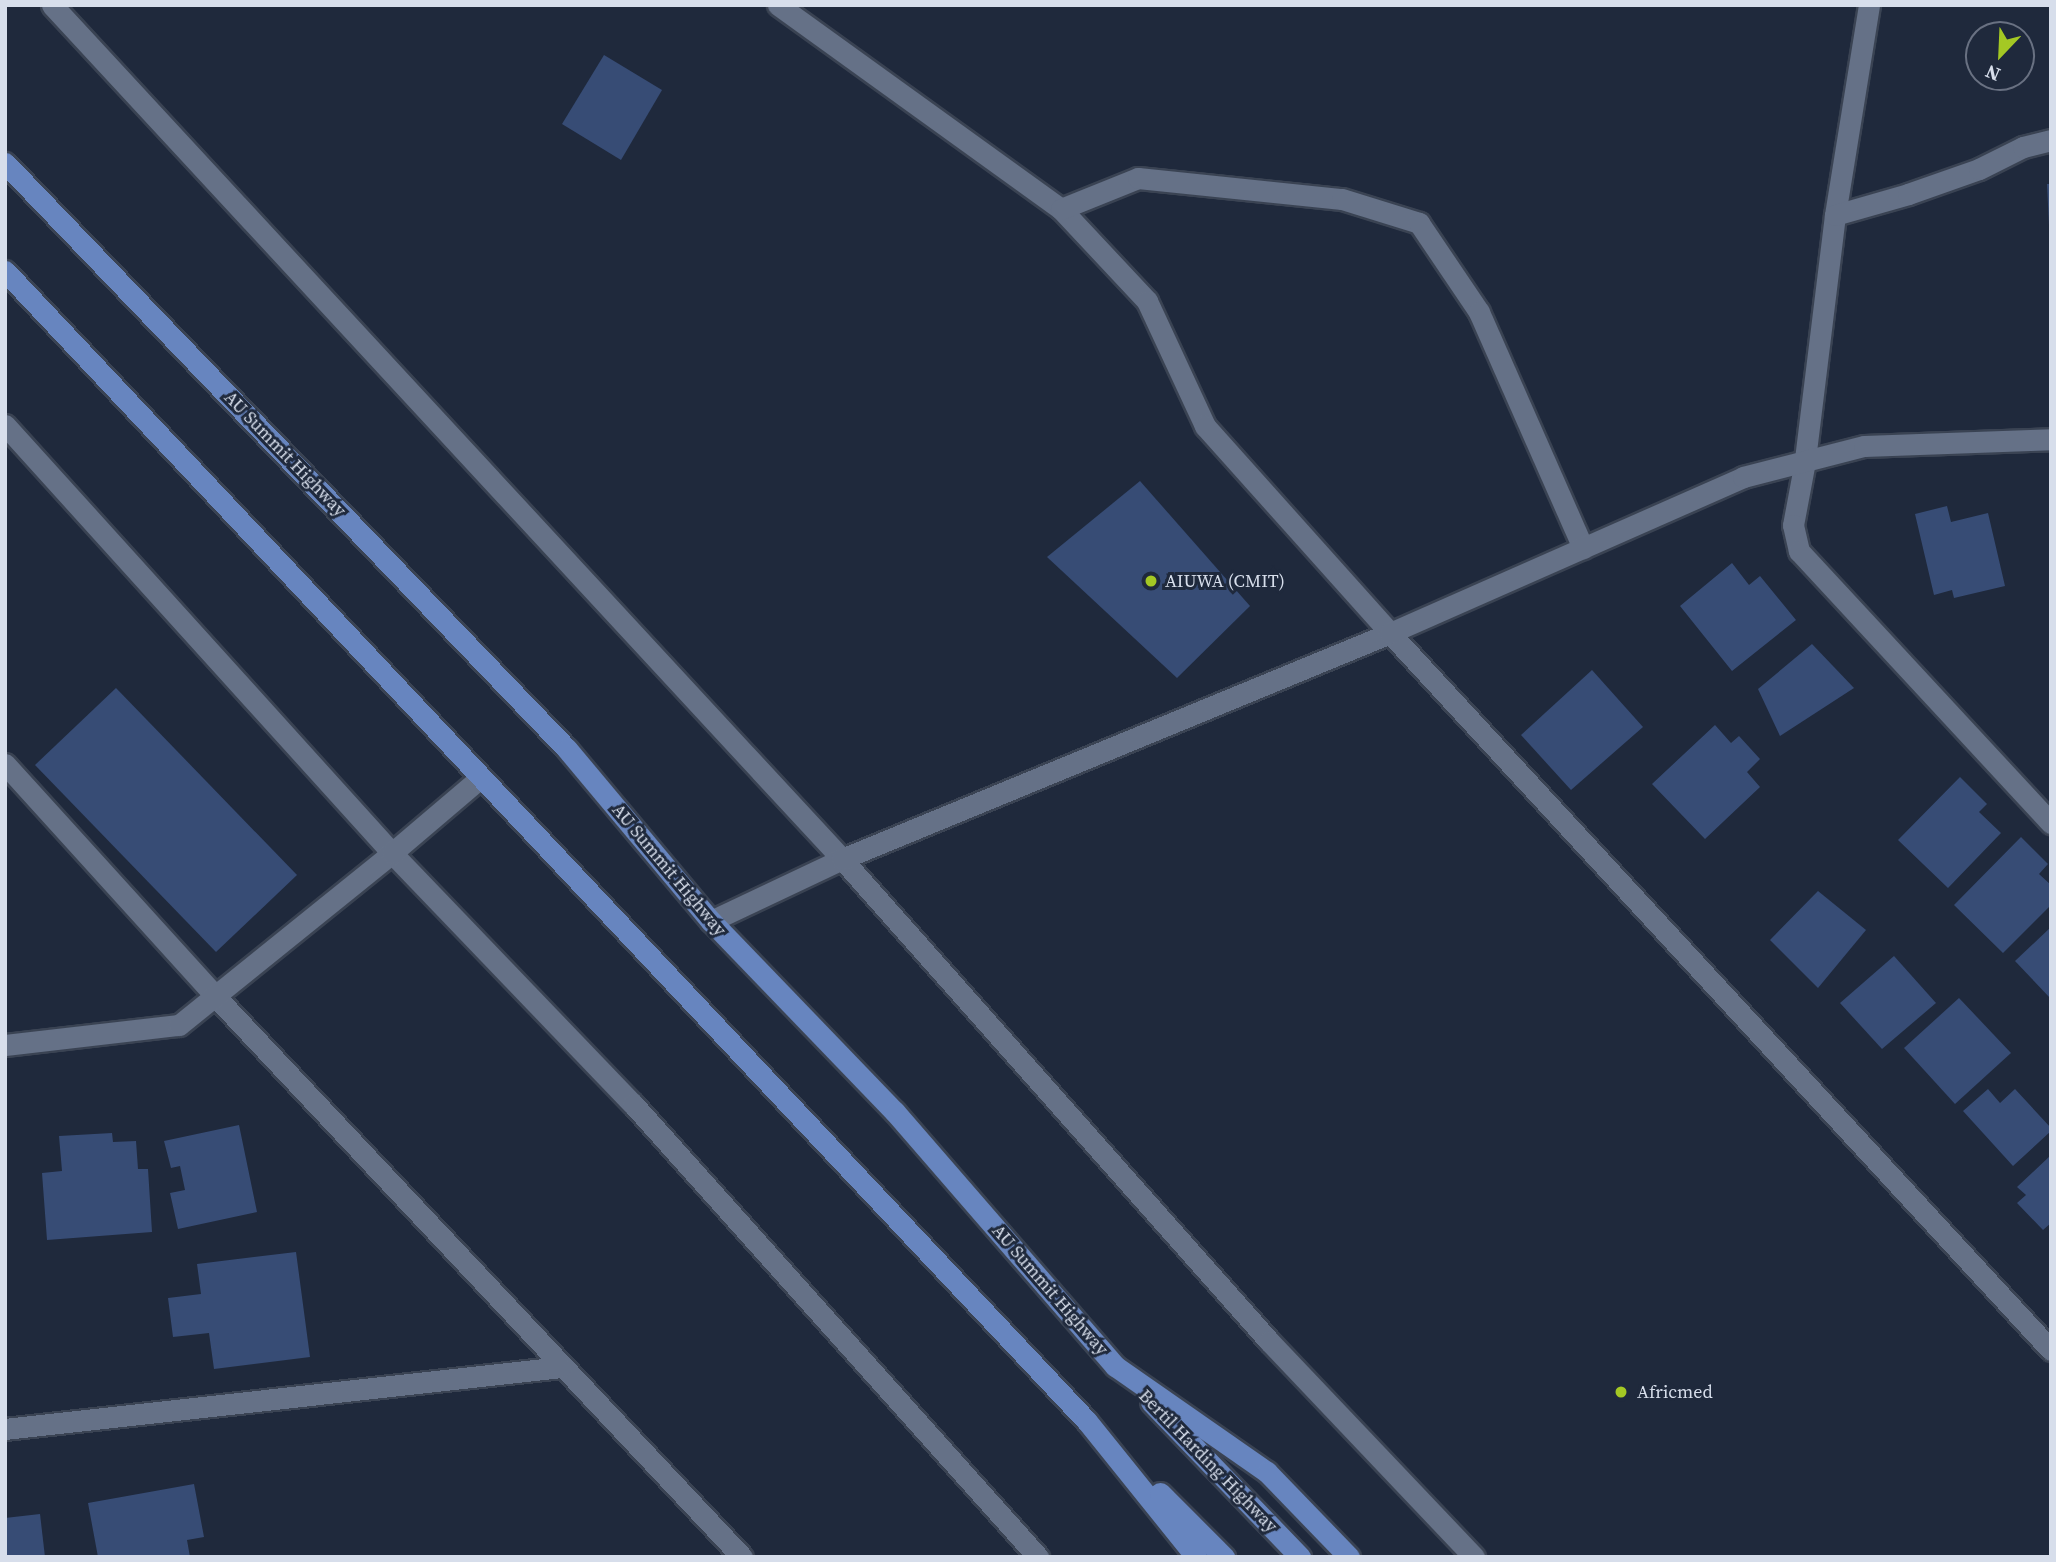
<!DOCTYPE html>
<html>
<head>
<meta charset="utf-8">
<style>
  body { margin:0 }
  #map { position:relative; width:2056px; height:1562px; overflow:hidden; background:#1f293c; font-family:"Source Serif 4",serif }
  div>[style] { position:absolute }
  .building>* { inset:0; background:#374c75 }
  .roads { filter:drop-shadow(2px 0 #3a4353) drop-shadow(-2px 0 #3a4353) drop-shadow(0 2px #3a4353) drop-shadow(0 -2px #3a4353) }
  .street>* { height:21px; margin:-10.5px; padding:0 10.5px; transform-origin:10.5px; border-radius:10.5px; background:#657187 }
  .primary>* { height:21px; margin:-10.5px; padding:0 10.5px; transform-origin:10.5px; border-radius:10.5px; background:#6785bf }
  .dots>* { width:19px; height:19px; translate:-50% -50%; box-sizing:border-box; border:4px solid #1f293c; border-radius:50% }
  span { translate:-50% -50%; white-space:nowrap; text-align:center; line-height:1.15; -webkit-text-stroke:6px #1f293c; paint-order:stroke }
  .street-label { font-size:18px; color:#d7deeb }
  .poi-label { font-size:18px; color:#d7deeb }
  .left { translate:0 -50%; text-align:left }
  .frame { position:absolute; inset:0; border:7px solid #d7deeb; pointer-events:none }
  .north { position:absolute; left:1965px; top:21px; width:70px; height:70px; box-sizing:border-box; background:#1f293c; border:2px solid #697182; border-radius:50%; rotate:203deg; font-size:19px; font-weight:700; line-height:28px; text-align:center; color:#d7deeb }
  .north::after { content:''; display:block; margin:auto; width:24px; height:32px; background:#a4c824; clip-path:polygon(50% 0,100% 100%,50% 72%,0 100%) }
</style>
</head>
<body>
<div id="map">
  <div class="building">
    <i style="clip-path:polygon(604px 55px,662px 90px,621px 160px,562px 124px)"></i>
    <i style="clip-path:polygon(2047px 184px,2051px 184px,2051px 225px,2049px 225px)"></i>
    <i style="clip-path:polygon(1140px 481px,1250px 606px,1177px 678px,1047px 557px)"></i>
    <i style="clip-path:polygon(1947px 506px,1951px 522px,1988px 513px,2005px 586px,1954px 598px,1952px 590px,1934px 595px,1915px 514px)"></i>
    <i style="clip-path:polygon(1732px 563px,1749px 585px,1760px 576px,1796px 620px,1732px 671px,1680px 606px)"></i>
    <i style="clip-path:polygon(1812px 644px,1854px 688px,1780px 736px,1758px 689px)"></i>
    <i style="clip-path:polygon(1592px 670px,1643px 727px,1571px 790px,1521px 735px)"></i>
    <i style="clip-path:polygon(116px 688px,297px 875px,216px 952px,35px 765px)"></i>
    <i style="clip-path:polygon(1715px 725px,1731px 743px,1739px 736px,1760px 759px,1747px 772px,1760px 787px,1705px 839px,1652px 784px)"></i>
    <i style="clip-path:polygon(1960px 777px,1987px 804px,1979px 812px,2001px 833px,1948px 888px,1898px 840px)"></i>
    <i style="clip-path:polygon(2021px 837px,2048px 864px,2039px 874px,2051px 885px,2051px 905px,2003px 953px,1954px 905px)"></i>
    <i style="clip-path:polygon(1818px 891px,1866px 930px,1818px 988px,1770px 940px)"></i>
    <i style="clip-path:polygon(2051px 927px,2051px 999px,2015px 961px)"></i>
    <i style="clip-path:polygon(1894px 956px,1936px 1003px,1882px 1049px,1840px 1003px)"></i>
    <i style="clip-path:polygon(1959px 998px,2011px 1053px,1955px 1104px,1904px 1048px)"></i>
    <i style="clip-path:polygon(1988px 1089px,2000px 1103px,2015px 1089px,2051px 1128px,2051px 1131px,2013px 1166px,1963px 1111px)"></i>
    <i style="clip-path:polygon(239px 1125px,257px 1212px,178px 1229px,170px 1193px,185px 1190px,180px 1166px,171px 1168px,164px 1141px)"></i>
    <i style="clip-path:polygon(112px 1133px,113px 1142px,136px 1141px,138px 1169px,148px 1169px,152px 1232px,47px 1240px,42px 1173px,62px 1171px,59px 1136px)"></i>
    <i style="clip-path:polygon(2051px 1155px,2051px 1223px,2043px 1230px,2017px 1203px,2026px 1195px,2017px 1187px)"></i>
    <i style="clip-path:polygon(296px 1252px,310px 1357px,214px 1369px,209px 1333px,173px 1337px,168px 1298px,201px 1294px,197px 1264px)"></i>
    <i style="clip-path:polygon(194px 1484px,204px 1537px,187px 1540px,190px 1557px,98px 1557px,88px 1503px)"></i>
    <i style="clip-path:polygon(40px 1514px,45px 1557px,5px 1557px,5px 1518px)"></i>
  </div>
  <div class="roads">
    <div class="street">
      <i style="left:52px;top:5px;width:1163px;rotate:47.23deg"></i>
      <i style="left:842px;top:859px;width:644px;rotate:48.46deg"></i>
      <i style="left:1269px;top:1341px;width:298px;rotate:46.5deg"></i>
      <i style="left:778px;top:5px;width:349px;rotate:35.8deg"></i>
      <i style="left:1061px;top:209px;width:126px;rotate:46.9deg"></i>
      <i style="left:1147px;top:301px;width:138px;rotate:65.1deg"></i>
      <i style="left:1205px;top:426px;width:278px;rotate:48.2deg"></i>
      <i style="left:1390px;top:633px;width:975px;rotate:47.33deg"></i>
      <i style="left:1869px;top:5px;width:213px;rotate:99.2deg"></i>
      <i style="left:1835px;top:215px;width:248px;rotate:97deg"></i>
      <i style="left:1805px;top:461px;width:65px;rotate:100.6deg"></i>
      <i style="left:1793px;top:525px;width:27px;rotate:77deg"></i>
      <i style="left:1799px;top:551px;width:371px;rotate:47.2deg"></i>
      <i style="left:1061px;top:209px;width:83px;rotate:-21.9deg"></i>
      <i style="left:1138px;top:178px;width:205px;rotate:5.9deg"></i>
      <i style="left:1342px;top:199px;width:81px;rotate:17.3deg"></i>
      <i style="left:1419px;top:223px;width:107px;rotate:56deg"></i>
      <i style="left:1479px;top:312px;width:258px;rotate:66.2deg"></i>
      <i style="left:1835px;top:215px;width:76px;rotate:-16deg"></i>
      <i style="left:1908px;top:194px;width:75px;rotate:-19.4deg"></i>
      <i style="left:1979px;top:169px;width:49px;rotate:-26.6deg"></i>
      <i style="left:2023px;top:147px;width:29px;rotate:-14deg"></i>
      <i style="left:5px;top:425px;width:577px;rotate:47.88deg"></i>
      <i style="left:392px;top:853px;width:348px;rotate:46.2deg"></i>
      <i style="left:633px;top:1104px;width:608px;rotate:48.2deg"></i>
      <i style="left:5px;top:764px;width:314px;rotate:47.8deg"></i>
      <i style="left:216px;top:997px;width:768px;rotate:46.79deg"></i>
      <i style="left:711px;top:921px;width:145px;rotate:-25.3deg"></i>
      <i style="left:842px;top:859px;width:593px;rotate:-22.41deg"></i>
      <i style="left:1390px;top:633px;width:386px;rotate:-23.8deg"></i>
      <i style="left:1743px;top:477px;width:125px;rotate:-14.4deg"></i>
      <i style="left:1864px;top:446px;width:187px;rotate:-2.1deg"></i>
      <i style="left:5px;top:1045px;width:175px;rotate:-6.6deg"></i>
      <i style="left:179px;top:1025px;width:274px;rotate:-38.9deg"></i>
      <i style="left:392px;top:853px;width:116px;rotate:-40.4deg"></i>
      <i style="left:5px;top:1429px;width:559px;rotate:-6.36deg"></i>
    </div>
    <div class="primary">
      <i style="left:5px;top:163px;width:812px;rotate:46.2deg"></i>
      <i style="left:567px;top:749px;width:224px;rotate:50.1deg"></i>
      <i style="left:711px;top:921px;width:265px;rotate:46.1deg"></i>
      <i style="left:895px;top:1112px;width:336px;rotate:49.1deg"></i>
      <i style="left:1115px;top:1366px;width:185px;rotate:34.9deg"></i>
      <i style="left:1267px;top:1472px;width:118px;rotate:46deg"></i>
      <i style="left:5px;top:271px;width:1578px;rotate:46.75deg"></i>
      <i style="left:1086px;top:1420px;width:176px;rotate:51.2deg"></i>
      <i style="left:1151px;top:1402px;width:215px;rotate:46.1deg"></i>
      <i style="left:1160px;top:1493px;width:91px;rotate:45deg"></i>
    </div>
  </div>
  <div class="dots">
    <i style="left:1151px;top:581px;background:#a4c824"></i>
    <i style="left:1621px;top:1392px;background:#a4c824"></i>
  </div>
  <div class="street-label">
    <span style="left:285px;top:454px;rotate:46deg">AU Summit Highway</span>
    <span style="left:669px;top:870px;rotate:50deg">AU Summit Highway</span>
    <span style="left:1050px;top:1290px;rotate:49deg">AU Summit Highway</span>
    <span style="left:1208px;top:1461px;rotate:46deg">Bertil Harding Highway</span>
  </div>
  <div class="poi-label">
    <span class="left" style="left:1165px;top:581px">AIUWA (CMIT)</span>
    <span class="left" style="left:1637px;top:1392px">Africmed</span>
  </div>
  <div class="frame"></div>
  <div class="north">N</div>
</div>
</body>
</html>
